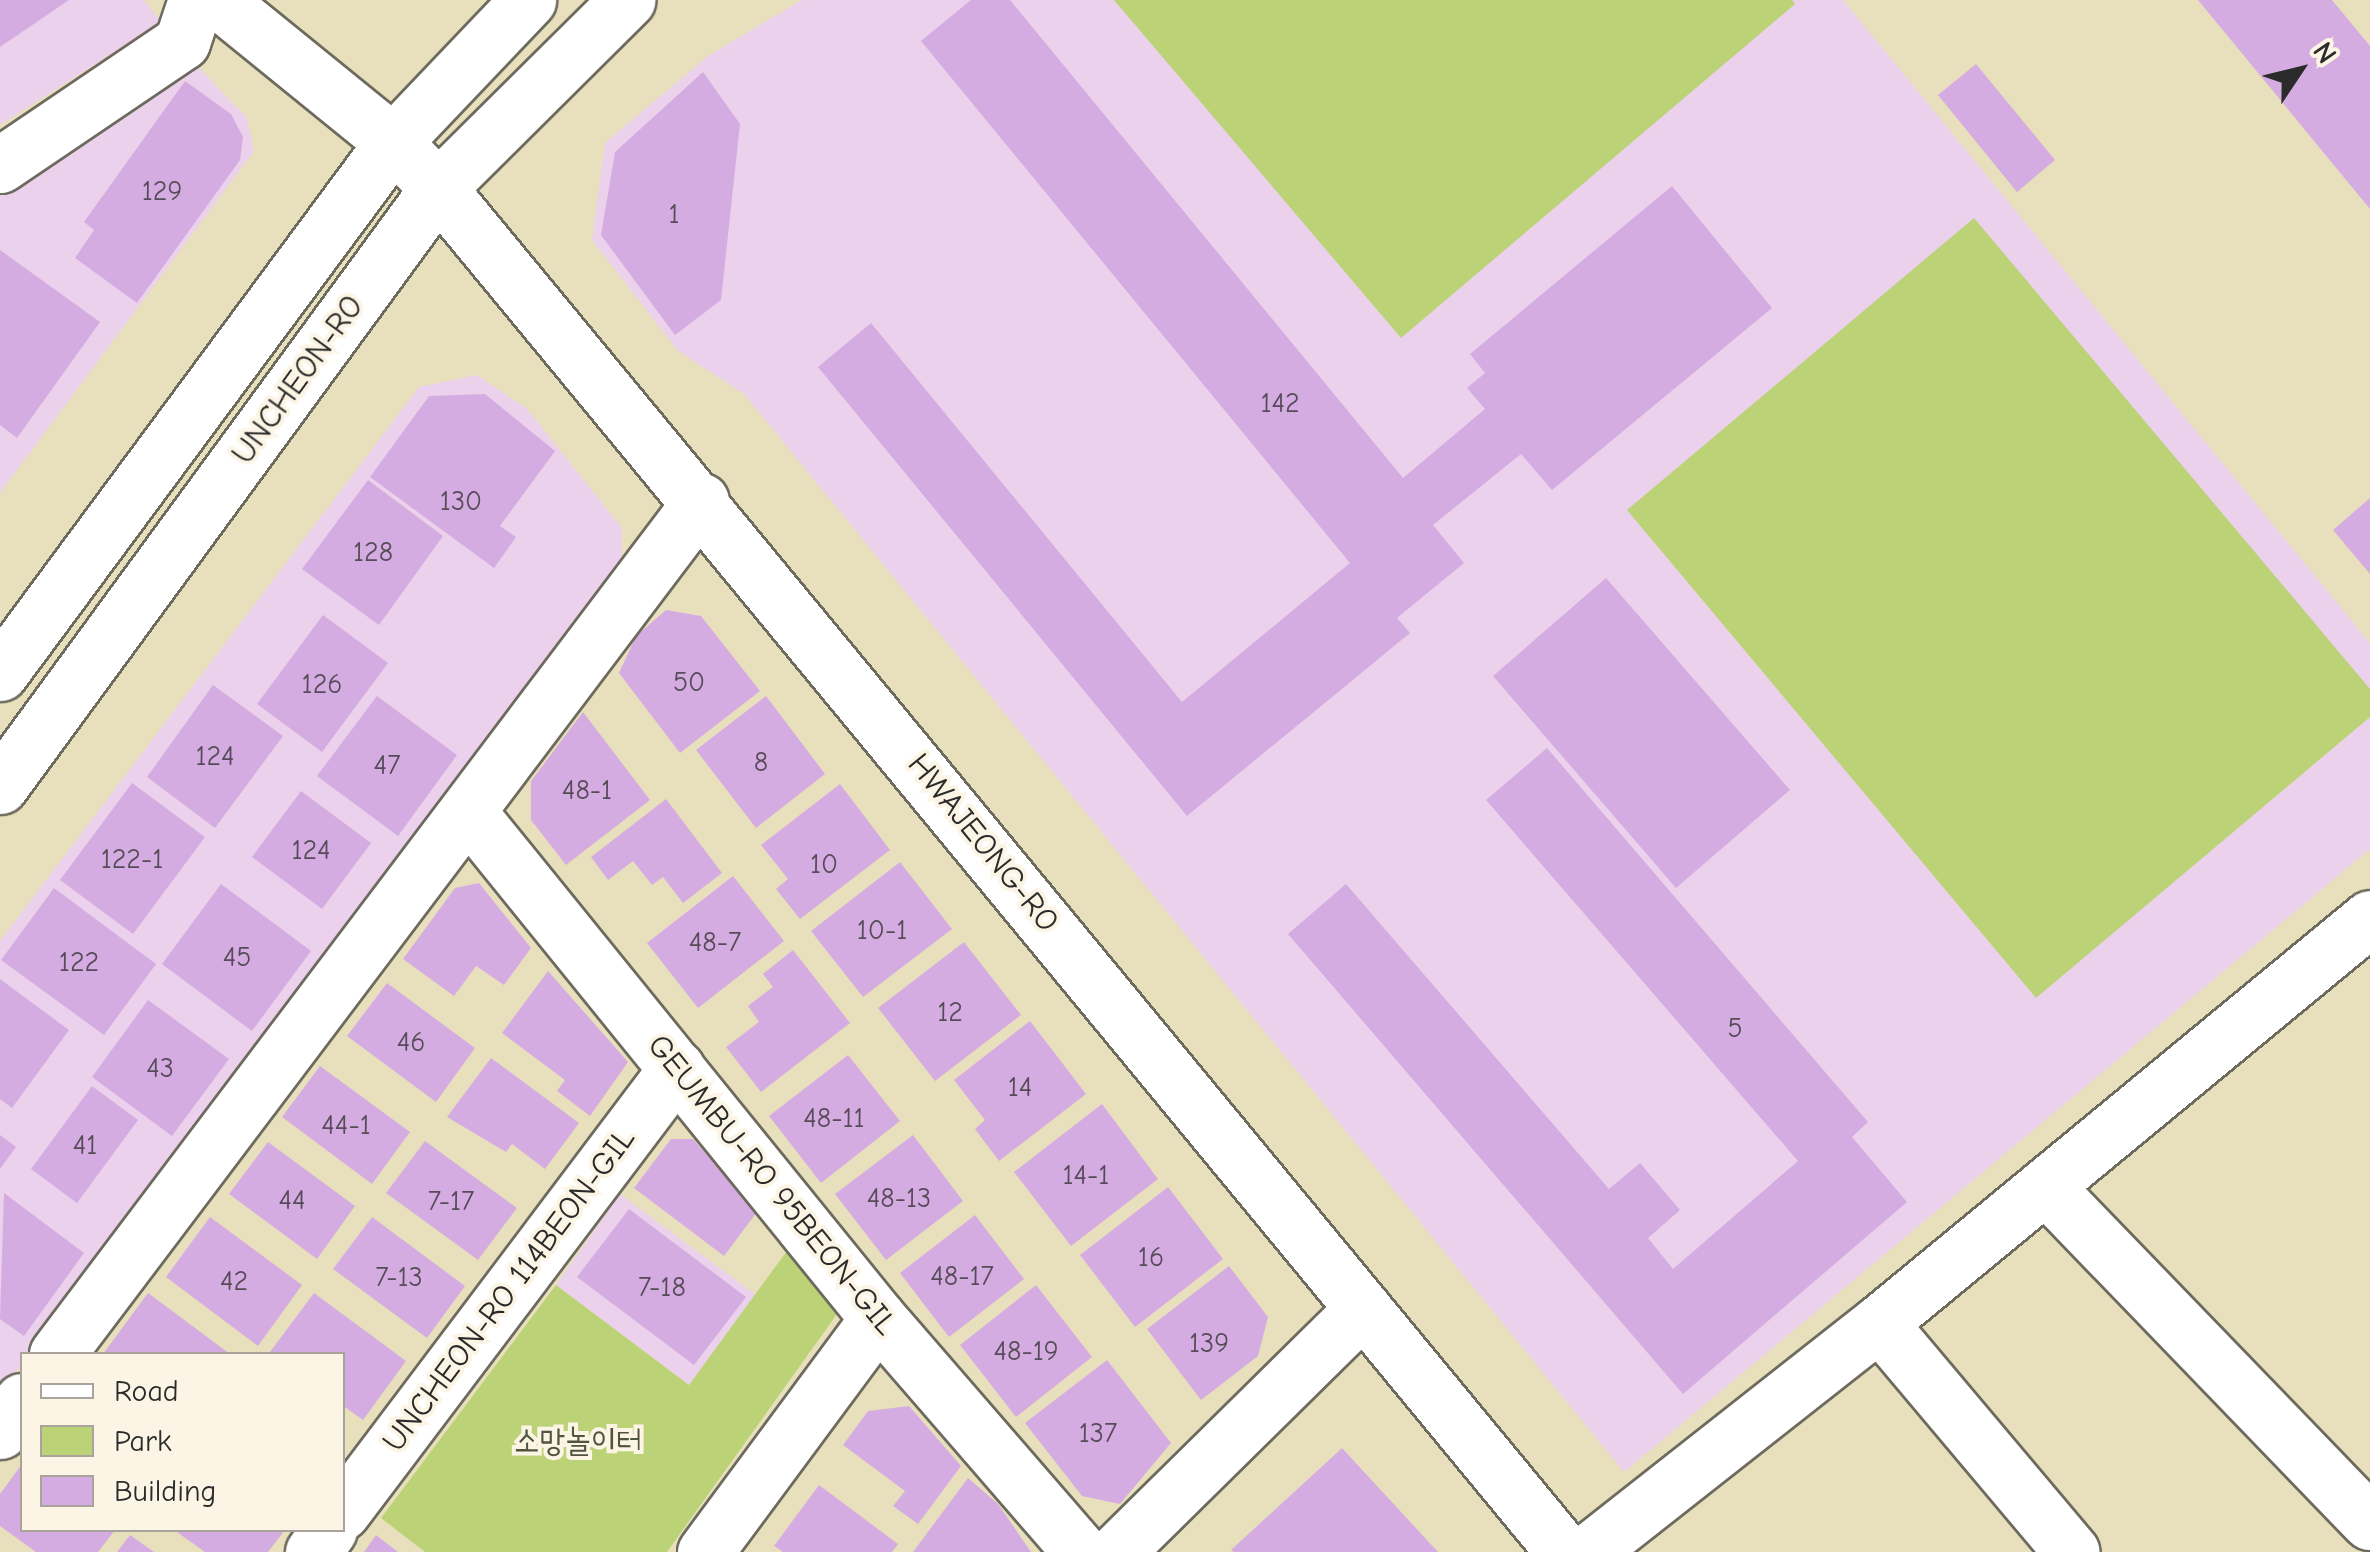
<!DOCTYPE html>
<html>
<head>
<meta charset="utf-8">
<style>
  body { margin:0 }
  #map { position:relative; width:2370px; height:1552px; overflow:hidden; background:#e8e0bc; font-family:"Comic Neue","Poor Story",sans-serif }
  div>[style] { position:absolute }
  .built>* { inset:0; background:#ebd1eb }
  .green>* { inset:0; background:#bbd276 }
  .building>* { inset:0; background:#d5ace1 }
  .roads { filter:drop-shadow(2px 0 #6d6a5e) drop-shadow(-2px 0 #6d6a5e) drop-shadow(0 2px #6d6a5e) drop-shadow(0 -2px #6d6a5e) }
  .minor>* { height:55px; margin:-27.5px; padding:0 27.5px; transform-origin:27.5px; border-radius:27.5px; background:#fff }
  span { translate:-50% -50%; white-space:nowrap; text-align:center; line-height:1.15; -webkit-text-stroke:8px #fcf5e5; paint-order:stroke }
  .number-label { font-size:28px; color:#564b58 }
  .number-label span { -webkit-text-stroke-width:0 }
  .street-label { font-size:32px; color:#2b2b2b }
  .park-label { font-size:32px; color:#4f553e }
  .legend { position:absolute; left:20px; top:1352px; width:325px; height:180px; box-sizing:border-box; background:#fcf5e5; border:2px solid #a8a49b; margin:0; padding:12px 18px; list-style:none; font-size:30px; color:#2b2b2b }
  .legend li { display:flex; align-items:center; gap:20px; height:50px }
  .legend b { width:50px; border:2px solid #a8a49b }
  .north { position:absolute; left:2250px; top:20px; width:100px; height:100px; -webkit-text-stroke:8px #fcf5e5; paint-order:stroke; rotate:55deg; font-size:28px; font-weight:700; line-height:40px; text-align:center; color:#2b2b2b }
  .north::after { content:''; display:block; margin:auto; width:35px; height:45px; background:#2b2b2b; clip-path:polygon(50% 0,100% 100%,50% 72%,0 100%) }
</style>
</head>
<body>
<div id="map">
  <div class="built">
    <i style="clip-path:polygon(0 0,144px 0,161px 22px,0 125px)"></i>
    <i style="clip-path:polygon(802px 0,1843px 0,2370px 643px,2370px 849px,1624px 1472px,744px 394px,678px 351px,592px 240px,605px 143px,708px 56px)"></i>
    <i style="clip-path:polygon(197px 66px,247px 118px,254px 151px,0 493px,0 191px)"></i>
    <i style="clip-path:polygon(477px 375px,527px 409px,622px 528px,622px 570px,0 1393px,0 941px,419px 387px)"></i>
    <i style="clip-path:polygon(620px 1194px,756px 1295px,689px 1385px,556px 1285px)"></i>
  </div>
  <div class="green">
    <i style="clip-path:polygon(1114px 0,1792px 0,1795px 4px,1401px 338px)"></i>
    <i style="clip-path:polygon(1974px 218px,2370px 689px,2370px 717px,2036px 998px,1627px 510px)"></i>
    <i style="clip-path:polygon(792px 1244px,842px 1307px,667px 1552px,425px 1552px,381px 1518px,556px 1285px,689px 1385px)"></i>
  </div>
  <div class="building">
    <i style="clip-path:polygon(0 0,69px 0,0 47px)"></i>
    <i style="clip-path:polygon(971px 0,1010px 0,1403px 478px,1485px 409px,1467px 388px,1485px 373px,1470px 354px,1672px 186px,1772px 308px,1552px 490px,1521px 454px,1433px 525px,1464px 563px,1397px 618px,1410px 633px,1187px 816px,818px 367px,871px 323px,1182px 702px,1350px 563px,921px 41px)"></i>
    <i style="clip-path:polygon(2198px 0,2332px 0,2370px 46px,2370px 209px)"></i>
    <i style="clip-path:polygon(1976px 64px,2055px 160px,2017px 192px,1938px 95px)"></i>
    <i style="clip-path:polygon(703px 72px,740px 124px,721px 300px,675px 335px,601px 235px,615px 152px)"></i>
    <i style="clip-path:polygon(185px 81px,231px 114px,243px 137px,240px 160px,137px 303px,75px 258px,94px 230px,84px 222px)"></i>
    <i style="clip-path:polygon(0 250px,100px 322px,17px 438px,0 425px)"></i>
    <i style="clip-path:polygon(485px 394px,555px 451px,500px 526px,516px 537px,494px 568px,370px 477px,429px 396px)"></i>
    <i style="clip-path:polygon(368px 480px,443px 536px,379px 625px,302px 569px)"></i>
    <i style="clip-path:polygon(2370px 498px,2370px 574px,2333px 530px)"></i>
    <i style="clip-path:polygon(1606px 578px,1790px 790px,1676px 888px,1493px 676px)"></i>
    <i style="clip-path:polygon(666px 610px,701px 616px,760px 691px,680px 753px,619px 673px,636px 636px)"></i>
    <i style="clip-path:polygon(323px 615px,388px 663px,322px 752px,257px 704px)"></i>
    <i style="clip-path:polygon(213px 685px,283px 736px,215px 828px,147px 777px)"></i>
    <i style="clip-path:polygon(377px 696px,457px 755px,398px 836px,317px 776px)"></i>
    <i style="clip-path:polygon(766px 696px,825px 774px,756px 828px,696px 750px)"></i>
    <i style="clip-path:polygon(583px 712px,650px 800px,566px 865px,531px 820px,531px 781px)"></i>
    <i style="clip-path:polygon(1547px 748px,1868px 1122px,1852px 1137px,1907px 1202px,1683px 1394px,1288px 934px,1346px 884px,1609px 1189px,1640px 1163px,1680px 1210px,1648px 1238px,1673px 1269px,1798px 1161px,1486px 800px)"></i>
    <i style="clip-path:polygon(132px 783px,205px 837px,133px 934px,60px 880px)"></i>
    <i style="clip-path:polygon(840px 784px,890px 850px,800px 919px,776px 889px,788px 879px,761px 845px)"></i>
    <i style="clip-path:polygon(301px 791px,371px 843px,322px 909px,252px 857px)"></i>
    <i style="clip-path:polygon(666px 799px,722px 873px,683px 903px,663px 877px,652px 885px,633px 861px,608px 880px,591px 857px)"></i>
    <i style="clip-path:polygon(900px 862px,952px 929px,863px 997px,811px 931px)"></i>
    <i style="clip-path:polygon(733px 876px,784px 941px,698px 1008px,647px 943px)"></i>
    <i style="clip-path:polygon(479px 883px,531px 948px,504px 985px,476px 966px,454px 996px,403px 959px,455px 888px)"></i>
    <i style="clip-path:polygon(221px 884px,311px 951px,252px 1031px,162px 964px)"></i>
    <i style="clip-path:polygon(54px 888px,156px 964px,104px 1035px,1px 960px)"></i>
    <i style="clip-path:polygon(964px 942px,1021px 1015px,935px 1081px,878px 1008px)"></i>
    <i style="clip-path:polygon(793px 950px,850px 1023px,761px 1092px,726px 1047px,759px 1022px,748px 1006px,773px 987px,763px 974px)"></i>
    <i style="clip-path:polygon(548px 971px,628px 1062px,590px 1116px,557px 1091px,565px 1080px,502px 1033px)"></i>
    <i style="clip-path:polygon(0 979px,69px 1030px,12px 1108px,0 1099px)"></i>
    <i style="clip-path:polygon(387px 983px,475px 1048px,436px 1102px,347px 1036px)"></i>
    <i style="clip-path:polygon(148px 1000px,229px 1059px,172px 1136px,92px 1077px)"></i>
    <i style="clip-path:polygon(1030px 1021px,1086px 1094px,999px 1161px,975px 1129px,985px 1120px,954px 1080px)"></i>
    <i style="clip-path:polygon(848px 1055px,900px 1121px,821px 1183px,769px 1116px)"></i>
    <i style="clip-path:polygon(491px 1058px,579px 1123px,545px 1169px,512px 1144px,506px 1152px,447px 1117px)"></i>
    <i style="clip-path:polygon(320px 1066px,410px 1132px,372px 1184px,282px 1117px)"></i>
    <i style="clip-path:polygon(92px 1086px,138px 1120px,77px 1203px,31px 1169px)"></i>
    <i style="clip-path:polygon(1102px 1104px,1158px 1179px,1071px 1246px,1014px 1172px)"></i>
    <i style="clip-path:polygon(0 1135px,16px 1147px,0 1169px)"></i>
    <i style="clip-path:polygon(913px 1135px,963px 1201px,886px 1260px,835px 1194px)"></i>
    <i style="clip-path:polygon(671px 1139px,693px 1139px,757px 1212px,724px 1256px,634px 1188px)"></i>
    <i style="clip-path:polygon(425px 1141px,517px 1208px,478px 1260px,386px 1193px)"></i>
    <i style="clip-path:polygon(268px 1142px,355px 1206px,317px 1259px,229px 1194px)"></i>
    <i style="clip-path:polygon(1168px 1187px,1223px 1259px,1135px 1327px,1080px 1255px)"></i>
    <i style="clip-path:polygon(4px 1193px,84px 1253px,24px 1336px,0 1319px)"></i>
    <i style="clip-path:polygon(629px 1209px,746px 1297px,694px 1365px,577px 1277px)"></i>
    <i style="clip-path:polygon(975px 1215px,1024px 1279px,949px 1337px,900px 1273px)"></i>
    <i style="clip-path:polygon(210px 1217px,302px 1285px,258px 1346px,166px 1277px)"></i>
    <i style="clip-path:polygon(372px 1217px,465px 1286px,427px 1338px,333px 1269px)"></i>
    <i style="clip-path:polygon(1229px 1266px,1268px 1317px,1258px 1356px,1201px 1400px,1147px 1329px)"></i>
    <i style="clip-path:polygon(1036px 1285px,1092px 1357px,1016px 1417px,960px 1345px)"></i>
    <i style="clip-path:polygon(148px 1293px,230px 1354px,103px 1354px)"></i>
    <i style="clip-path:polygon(314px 1293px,406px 1361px,363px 1420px,342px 1405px,342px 1354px,270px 1352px)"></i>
    <i style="clip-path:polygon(1107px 1360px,1171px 1443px,1120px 1504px,1082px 1496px,1025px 1423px)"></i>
    <i style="clip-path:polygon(909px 1406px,961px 1466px,918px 1524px,893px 1506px,905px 1491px,843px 1445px,868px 1411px)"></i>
    <i style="clip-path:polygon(1342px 1448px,1438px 1552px,1234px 1552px,1231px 1550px)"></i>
    <i style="clip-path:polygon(22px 1464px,22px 1530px,115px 1530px,98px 1552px,36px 1552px,0 1526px,0 1494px)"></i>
    <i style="clip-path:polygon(968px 1478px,998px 1504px,1031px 1552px,913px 1552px)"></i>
    <i style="clip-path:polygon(819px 1485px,898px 1544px,892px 1552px,783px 1552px,774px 1546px)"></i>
    <i style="clip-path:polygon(174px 1530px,285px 1530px,268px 1552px,205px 1552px)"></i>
    <i style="clip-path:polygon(130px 1535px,154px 1552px,117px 1552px)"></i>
    <i style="clip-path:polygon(376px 1535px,398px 1552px,364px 1552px)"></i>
  </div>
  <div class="roads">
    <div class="minor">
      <i style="left:218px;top:0;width:225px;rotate:39.1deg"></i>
      <i style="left:393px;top:142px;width:64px;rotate:45.6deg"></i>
      <i style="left:438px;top:188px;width:1769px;rotate:50.46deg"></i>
      <i style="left:0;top:165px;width:220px;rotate:-34.1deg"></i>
      <i style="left:182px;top:42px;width:44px;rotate:-71.6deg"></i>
      <i style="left:0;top:673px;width:661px;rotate:-53.49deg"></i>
      <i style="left:393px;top:142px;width:196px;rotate:-46.4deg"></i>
      <i style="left:0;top:786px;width:741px;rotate:-53.78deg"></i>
      <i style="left:438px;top:188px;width:267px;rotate:-44.8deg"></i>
      <i style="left:469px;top:813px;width:650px;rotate:51deg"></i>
      <i style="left:878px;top:1318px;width:310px;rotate:49.1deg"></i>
      <i style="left:2045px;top:1186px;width:467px;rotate:46deg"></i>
      <i style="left:1879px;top:1323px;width:299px;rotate:49.9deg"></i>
      <i style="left:57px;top:1354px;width:1069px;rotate:-52.95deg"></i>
      <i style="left:0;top:1431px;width:37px;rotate:-54deg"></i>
      <i style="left:342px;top:1512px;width:556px;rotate:-52.97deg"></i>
      <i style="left:313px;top:1552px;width:27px;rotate:-54deg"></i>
      <i style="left:705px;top:1552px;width:291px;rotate:-53.5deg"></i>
      <i style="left:1116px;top:1552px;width:347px;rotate:-44.6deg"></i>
      <i style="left:1588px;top:1552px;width:370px;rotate:-38.2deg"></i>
      <i style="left:1879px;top:1323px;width:636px;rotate:-39.52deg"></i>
    </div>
  </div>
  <div class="number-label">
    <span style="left:162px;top:191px">129</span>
    <span style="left:674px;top:214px">1</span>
    <span style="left:1280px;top:403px">142</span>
    <span style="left:461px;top:501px">130</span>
    <span style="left:373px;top:552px">128</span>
    <span style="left:689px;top:682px">50</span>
    <span style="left:322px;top:684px">126</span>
    <span style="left:215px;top:756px">124</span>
    <span style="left:761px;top:762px">8</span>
    <span style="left:387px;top:765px">47</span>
    <span style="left:587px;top:790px">48-1</span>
    <span style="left:311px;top:850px">124</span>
    <span style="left:132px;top:859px">122-1</span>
    <span style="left:824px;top:864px">10</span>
    <span style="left:882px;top:930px">10-1</span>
    <span style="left:715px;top:942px">48-7</span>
    <span style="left:237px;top:957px">45</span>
    <span style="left:79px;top:962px">122</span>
    <span style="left:950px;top:1012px">12</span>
    <span style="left:1735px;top:1028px">5</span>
    <span style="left:411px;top:1042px">46</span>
    <span style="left:160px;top:1068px">43</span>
    <span style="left:1020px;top:1087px">14</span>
    <span style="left:834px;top:1118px">48-11</span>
    <span style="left:346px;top:1125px">44-1</span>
    <span style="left:85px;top:1145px">41</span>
    <span style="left:1086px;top:1175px">14-1</span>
    <span style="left:899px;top:1198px">48-13</span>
    <span style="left:292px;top:1200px">44</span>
    <span style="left:451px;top:1201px">7-17</span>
    <span style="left:1151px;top:1257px">16</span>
    <span style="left:962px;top:1276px">48-17</span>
    <span style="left:399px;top:1277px">7-13</span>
    <span style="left:234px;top:1281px">42</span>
    <span style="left:662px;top:1287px">7-18</span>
    <span style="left:1209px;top:1343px">139</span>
    <span style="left:1026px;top:1351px">48-19</span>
    <span style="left:1098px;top:1433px">137</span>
  </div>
  <div class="street-label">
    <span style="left:298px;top:380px;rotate:-54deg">UNCHEON-RO</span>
    <span style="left:983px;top:843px;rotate:51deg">HWAJEONG-RO</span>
    <span style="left:772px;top:1185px;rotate:51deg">GEUMBU-RO 95BEON-GIL</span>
    <span style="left:509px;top:1290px;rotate:-53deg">UNCHEON-RO 114BEON-GIL</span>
  </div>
  <div class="park-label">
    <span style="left:578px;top:1441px">소망놀이터</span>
  </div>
  <ul class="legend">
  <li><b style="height:12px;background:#fff"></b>Road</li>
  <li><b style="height:28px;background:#bbd276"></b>Park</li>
  <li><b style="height:28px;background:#d5ace1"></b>Building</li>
  </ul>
  <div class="north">N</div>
</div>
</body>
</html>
